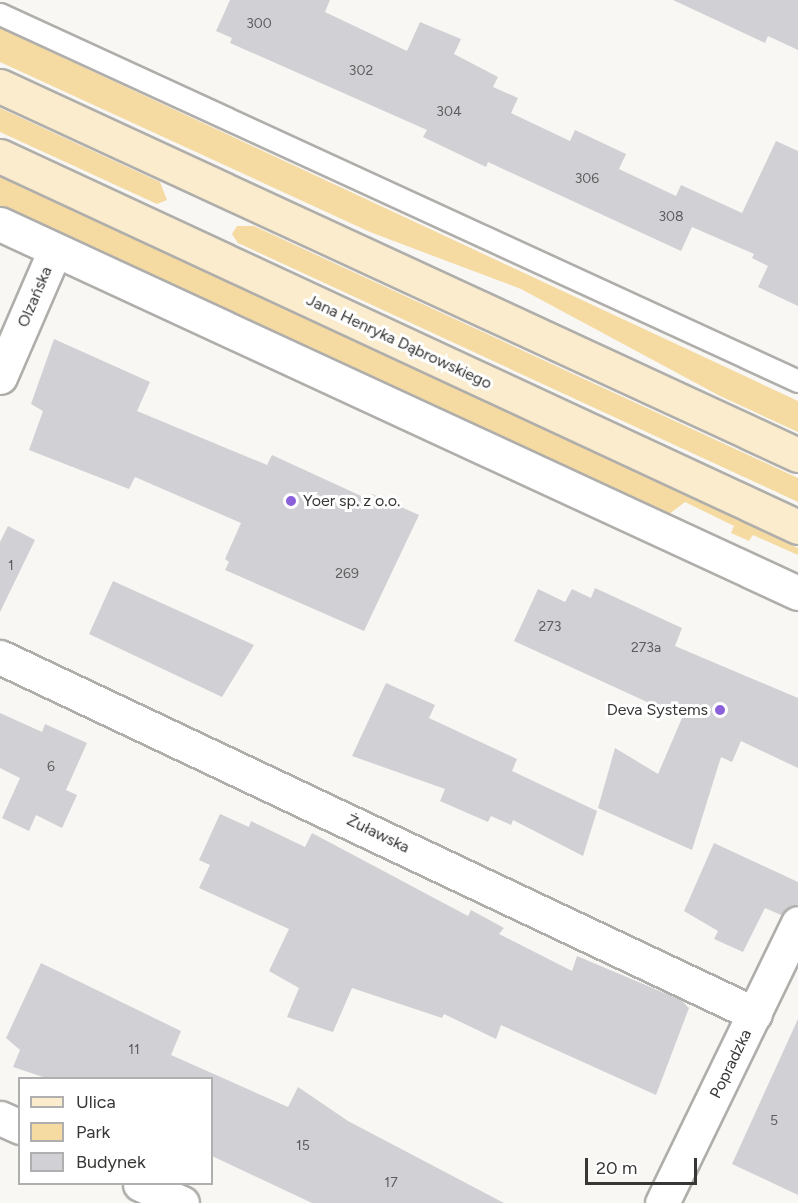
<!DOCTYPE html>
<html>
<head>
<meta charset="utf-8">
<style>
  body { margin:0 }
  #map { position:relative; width:798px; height:1203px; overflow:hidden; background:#f9f7f4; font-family:Figtree,sans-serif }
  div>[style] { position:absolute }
  .green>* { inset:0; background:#f5daa2 }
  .building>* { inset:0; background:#d1d0d4 }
  .roads { filter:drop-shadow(2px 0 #afaeab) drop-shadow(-2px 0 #afaeab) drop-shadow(0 2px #afaeab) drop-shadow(0 -2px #afaeab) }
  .lane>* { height:21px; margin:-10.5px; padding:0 10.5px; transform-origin:10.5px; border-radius:10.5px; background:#fff }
  .street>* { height:33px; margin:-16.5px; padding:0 16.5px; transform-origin:16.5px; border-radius:16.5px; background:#fff }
  .secondary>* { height:33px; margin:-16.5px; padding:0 16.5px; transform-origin:16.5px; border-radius:16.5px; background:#faeccc }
  .dots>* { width:16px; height:16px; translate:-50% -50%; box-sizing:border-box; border:3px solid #fff; border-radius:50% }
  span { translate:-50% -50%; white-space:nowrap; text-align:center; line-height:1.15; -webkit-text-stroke:6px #fff; paint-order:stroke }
  .number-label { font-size:14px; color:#5e5d5e }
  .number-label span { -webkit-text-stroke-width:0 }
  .street-label { font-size:16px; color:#373736 }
  .poi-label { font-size:16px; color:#373736 }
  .left { translate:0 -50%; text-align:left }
  .right { translate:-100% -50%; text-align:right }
  .legend { position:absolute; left:18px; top:1077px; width:195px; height:108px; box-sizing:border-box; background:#fff; border:2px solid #afafaf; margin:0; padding:8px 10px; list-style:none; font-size:18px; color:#373736 }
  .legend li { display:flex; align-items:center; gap:12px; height:30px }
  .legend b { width:30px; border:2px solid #afafaf }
  .scale { position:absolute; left:585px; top:1158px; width:112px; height:27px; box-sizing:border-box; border:3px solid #373736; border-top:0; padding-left:8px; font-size:18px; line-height:21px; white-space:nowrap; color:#373736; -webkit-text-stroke:4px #fff; paint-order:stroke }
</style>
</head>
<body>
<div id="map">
  <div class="green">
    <i style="clip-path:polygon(0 28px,798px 401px,798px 432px,720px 396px,521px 289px,370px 232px,0 62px)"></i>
    <i style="clip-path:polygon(0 108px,160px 182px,167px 200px,157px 204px,0 132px)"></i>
    <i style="clip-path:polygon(0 177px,736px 518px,798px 548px,798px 555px,753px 535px,749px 541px,731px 533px,734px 526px,685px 502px,660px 521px,0 215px)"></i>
    <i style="clip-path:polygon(237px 226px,254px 226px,798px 478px,798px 502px,238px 243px,232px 234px)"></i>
  </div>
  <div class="building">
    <i style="clip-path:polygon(230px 0,330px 0,325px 12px,407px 51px,420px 22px,461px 39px,454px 54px,498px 77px,493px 87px,518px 98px,511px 113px,570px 141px,575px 130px,626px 154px,619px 169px,676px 196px,681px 185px,742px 213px,776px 141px,798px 151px,798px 306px,758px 287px,768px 266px,752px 258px,754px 254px,692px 227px,681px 251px,488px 162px,486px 167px,423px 137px,427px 130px,230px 43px,232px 38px,216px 31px)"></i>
    <i style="clip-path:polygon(673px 0,798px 0,798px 50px,768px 36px,765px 43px)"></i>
    <i style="clip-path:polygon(54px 339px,150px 382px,137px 411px,267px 465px,272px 455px,370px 500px,372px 494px,419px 515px,364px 631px,225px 570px,229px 562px,225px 559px,241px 523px,135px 477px,129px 489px,29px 450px,43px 411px,31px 404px)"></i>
    <i style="clip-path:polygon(8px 526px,35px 540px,0 612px,0 542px)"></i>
    <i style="clip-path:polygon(113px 581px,254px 645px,222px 697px,89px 634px)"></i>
    <i style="clip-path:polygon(595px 588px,682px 628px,675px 646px,798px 698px,798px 768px,741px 741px,732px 762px,721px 757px,692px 850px,598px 808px,615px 748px,658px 774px,682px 718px,514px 641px,538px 589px,565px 602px,572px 589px,591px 598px)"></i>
    <i style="clip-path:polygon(386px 683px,435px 705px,429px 718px,517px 759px,512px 771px,597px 811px,583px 856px,513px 820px,511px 825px,491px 816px,488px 822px,440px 801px,445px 789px,352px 756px)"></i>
    <i style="clip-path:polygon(0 713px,42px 732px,45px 724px,87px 743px,66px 790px,77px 795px,62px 828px,36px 815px,29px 831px,2px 818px,20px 778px,0 768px)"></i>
    <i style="clip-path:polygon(220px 814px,249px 827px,251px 821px,305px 847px,312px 833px,468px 916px,471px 910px,504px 928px,499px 934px,572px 971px,577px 956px,681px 1000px,689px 1008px,656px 1095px,501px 1025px,496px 1039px,444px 1014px,442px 1018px,352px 988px,333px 1032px,287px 1017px,299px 988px,269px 971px,289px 929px,199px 888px,210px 865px,199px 860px)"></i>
    <i style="clip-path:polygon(714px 843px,798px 882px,798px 904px,781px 915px,765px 908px,743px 952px,714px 939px,718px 931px,684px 911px)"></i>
    <i style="clip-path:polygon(41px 963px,181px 1031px,171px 1055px,288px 1107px,298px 1087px,348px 1121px,504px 1203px,312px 1203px,212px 1156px,212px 1078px,46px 1078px,13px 1067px,20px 1050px,6px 1038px)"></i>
    <i style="clip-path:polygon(798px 1019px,798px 1195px,732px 1164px)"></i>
  </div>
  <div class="roads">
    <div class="lane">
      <i style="left:0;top:14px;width:878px;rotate:24.7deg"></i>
    </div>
    <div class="street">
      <i style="left:0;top:224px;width:879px;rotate:24.82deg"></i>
      <i style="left:0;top:377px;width:138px;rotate:-66.6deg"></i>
      <i style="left:0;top:657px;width:835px;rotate:25.31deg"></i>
      <i style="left:0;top:1118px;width:22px;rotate:24deg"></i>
      <i style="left:140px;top:1184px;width:46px;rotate:24.3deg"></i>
      <i style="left:662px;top:1203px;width:311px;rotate:-64.1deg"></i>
    </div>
    <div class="secondary">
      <i style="left:0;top:86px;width:879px;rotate:24.82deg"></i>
      <i style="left:0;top:156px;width:880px;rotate:24.93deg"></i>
    </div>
  </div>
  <div class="dots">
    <i style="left:291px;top:501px;background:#8a60db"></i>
    <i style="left:720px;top:710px;background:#8a60db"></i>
  </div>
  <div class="number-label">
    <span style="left:259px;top:24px">300</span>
    <span style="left:361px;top:71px">302</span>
    <span style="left:449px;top:112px">304</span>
    <span style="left:587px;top:179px">306</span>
    <span style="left:671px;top:217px">308</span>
    <span style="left:11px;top:566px">1</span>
    <span style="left:347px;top:574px">269</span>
    <span style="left:550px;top:627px">273</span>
    <span style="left:646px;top:648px">273a</span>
    <span style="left:51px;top:767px">6</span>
    <span style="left:134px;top:1050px">11</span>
    <span style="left:774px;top:1121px">5</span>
    <span style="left:303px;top:1146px">15</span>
    <span style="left:391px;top:1183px">17</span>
  </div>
  <div class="street-label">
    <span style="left:35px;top:297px;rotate:-67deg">Olzańska</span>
    <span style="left:399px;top:342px;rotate:25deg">Jana Henryka Dąbrowskiego</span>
    <span style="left:378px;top:834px;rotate:26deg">Żuławska</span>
    <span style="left:731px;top:1064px;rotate:-64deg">Popradzka</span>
  </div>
  <div class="poi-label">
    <span class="left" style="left:303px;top:501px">Yoer sp. z o.o.</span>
    <span class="right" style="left:708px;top:710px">Deva Systems</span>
  </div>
  <ul class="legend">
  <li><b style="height:8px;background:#faeccc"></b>Ulica</li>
  <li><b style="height:16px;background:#f5daa2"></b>Park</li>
  <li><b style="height:16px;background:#d1d0d4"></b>Budynek</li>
  </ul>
  <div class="scale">20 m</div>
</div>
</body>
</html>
